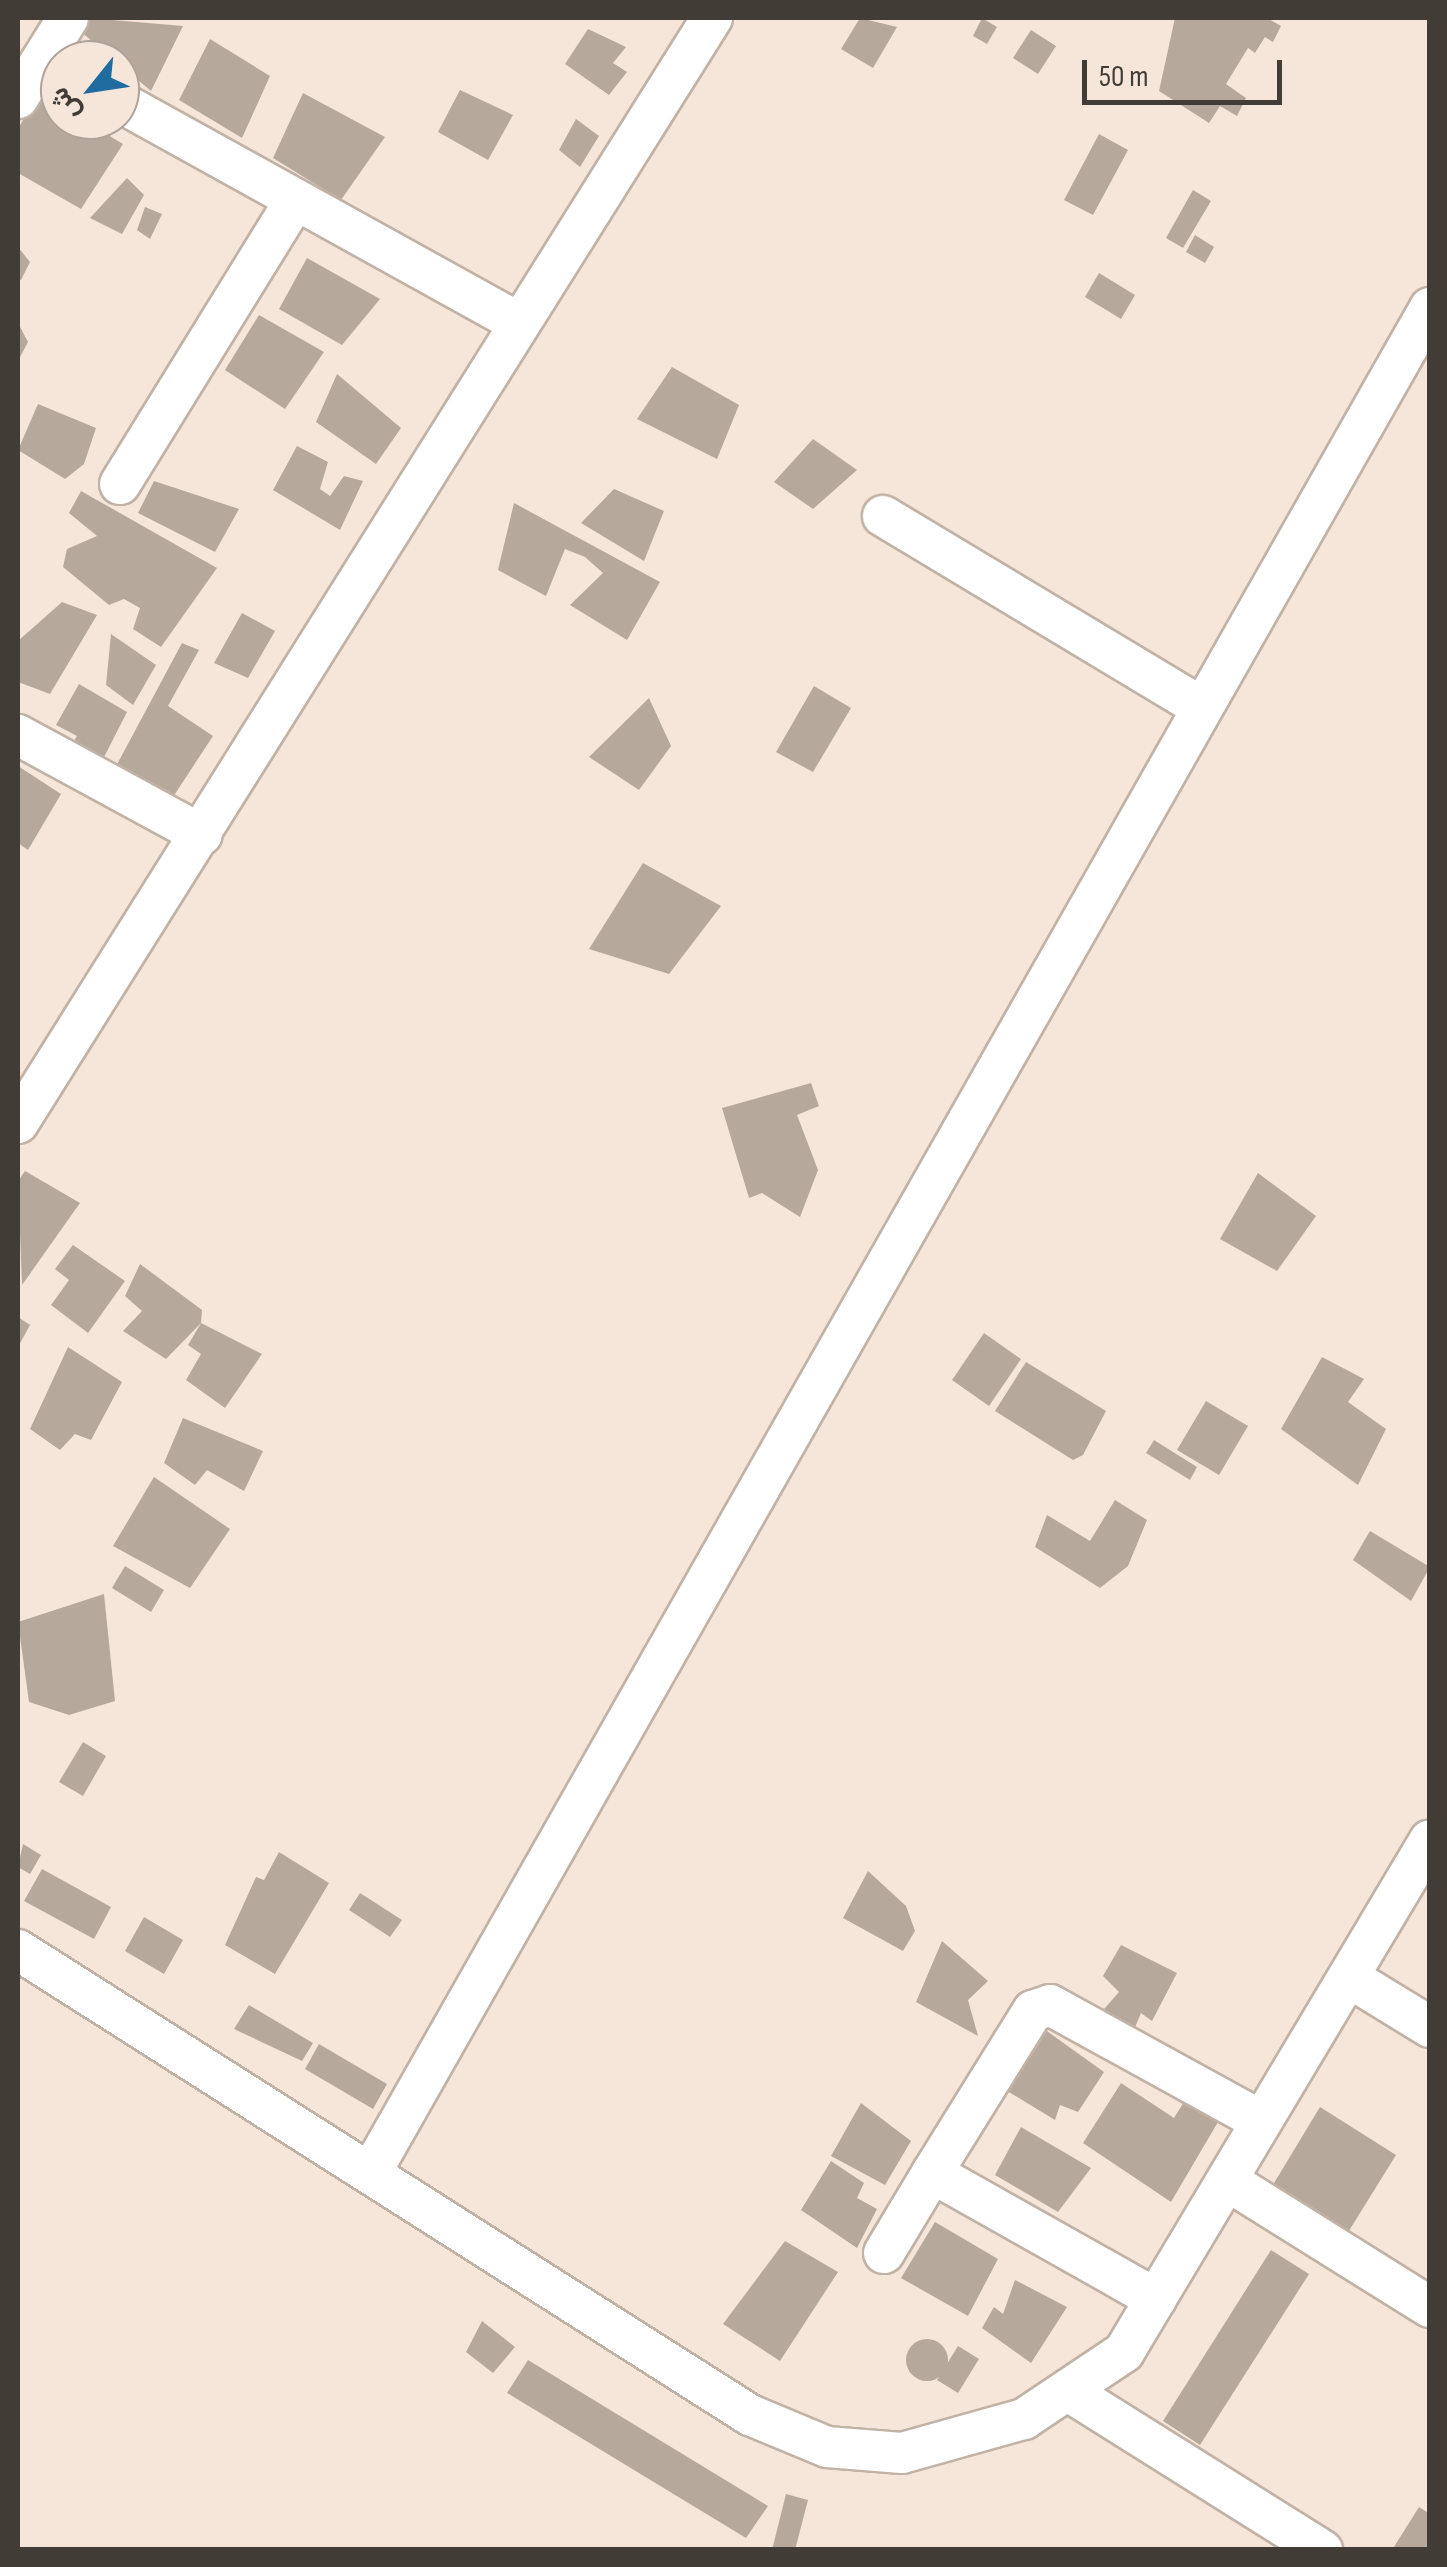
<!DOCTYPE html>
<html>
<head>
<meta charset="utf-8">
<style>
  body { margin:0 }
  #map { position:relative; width:1447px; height:2567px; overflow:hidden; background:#f6e6da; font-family:"Sofia Sans Condensed",Vazirmatn,sans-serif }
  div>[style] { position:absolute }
  .building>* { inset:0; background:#b7a89c }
  .round { border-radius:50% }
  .roads { filter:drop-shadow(2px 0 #c1b2a6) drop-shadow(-2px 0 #c1b2a6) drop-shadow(0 2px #c1b2a6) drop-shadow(0 -2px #c1b2a6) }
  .minor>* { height:40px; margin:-20px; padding:0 20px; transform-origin:20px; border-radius:20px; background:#fff }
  span { translate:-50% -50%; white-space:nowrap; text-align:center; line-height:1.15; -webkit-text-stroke:8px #f6e6da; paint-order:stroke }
  .frame { position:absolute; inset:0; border:20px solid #423c37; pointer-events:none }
  .north { position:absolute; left:40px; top:40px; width:100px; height:100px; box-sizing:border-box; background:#f6e6da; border:2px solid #aea299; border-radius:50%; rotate:240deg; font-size:28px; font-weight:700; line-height:40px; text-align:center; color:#423c37 }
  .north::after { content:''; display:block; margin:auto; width:35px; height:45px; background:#1f6da0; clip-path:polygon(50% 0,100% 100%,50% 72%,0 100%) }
  .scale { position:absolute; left:1082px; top:60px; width:200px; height:45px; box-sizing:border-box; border:5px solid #423c37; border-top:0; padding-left:12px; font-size:30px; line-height:35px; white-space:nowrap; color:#423c37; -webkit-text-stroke:8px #f6e6da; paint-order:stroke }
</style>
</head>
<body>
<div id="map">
  <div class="building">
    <i style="clip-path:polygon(89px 18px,183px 26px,151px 91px,80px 31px)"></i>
    <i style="clip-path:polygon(860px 18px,897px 27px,873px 68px,841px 49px)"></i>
    <i style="clip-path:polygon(982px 18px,997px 27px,987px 44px,973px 36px)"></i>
    <i style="clip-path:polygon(1175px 18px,1267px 18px,1281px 26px,1273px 42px,1265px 37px,1255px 53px,1248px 48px,1226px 84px,1246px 98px,1237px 116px,1220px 106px,1209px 123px,1159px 91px)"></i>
    <i style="clip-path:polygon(588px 29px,626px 47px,613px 63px,627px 72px,609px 95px,565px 64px)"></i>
    <i style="clip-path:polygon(1031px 30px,1056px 46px,1038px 74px,1013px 58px)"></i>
    <i style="clip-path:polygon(210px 39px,270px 76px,242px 138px,179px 100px)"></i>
    <i style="clip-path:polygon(460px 90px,513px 115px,488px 160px,438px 132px)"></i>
    <i style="clip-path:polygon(38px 93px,60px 106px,60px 120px,83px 120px,123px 144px,81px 209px,18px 173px,18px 129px)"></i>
    <i style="clip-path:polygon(303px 93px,385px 137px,341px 200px,273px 158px)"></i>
    <i style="clip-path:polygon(576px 119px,599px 136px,580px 167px,559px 150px)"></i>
    <i style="clip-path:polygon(1099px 134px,1128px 150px,1093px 215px,1064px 200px)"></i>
    <i style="clip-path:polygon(127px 178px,144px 195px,122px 234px,90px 218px)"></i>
    <i style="clip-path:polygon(1193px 190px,1211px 201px,1183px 248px,1166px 238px)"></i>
    <i style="clip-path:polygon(145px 207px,162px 214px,150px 239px,137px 230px)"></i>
    <i style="clip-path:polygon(1195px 235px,1214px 247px,1205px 263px,1186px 252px)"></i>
    <i style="clip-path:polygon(18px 247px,30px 262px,21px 280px,18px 279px)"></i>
    <i style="clip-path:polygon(307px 258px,380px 299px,342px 345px,279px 309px)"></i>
    <i style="clip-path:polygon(1099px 273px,1135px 295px,1121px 319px,1085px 297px)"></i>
    <i style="clip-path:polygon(259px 315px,324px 352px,285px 409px,225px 370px)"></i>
    <i style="clip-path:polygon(18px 323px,28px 342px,18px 361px)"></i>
    <i style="clip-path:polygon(672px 367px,739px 405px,717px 459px,637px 419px)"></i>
    <i style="clip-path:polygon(337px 374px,401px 428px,376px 464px,316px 422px)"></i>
    <i style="clip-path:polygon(38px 404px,96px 428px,84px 464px,65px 479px,18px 450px)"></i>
    <i style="clip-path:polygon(813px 439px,857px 470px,813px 509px,774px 482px)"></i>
    <i style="clip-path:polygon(297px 446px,328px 462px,320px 489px,330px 496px,344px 476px,363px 481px,340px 530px,273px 490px)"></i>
    <i style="clip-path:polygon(154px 481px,239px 509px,215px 552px,138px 513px)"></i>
    <i style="clip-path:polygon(614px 489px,664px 511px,644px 561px,581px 523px)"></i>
    <i style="clip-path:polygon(81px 491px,217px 568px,161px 647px,133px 629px,140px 608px,124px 599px,109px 605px,63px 567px,67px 549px,97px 536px,69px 513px)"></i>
    <i style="clip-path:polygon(514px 503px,660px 582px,627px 640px,570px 605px,603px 573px,585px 557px,565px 549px,546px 596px,498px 570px)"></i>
    <i style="clip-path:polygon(62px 602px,97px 615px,50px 694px,18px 682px,18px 641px)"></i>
    <i style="clip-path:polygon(242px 613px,275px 631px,248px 678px,214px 663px)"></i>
    <i style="clip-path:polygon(111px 634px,156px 665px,133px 705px,106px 685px)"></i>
    <i style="clip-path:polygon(182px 643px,199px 650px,168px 706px,213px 736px,173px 797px,114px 770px)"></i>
    <i style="clip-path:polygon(79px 684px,127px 712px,97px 771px,67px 752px,77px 736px,56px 725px)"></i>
    <i style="clip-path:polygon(814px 686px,851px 708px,813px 772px,776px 752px)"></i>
    <i style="clip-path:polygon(649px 698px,671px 746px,639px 790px,589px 757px)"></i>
    <i style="clip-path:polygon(18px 766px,61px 794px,28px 850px,18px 843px)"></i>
    <i style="clip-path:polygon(643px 863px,721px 906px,669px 974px,589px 949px)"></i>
    <i style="clip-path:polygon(811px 1083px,819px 1106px,797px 1115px,818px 1170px,800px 1217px,762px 1193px,749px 1198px,722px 1108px)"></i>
    <i style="clip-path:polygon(25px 1171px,80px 1203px,22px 1285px,18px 1181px)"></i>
    <i style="clip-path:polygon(1258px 1173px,1316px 1216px,1277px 1271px,1220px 1239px)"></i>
    <i style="clip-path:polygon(73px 1245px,125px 1281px,88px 1333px,51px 1305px,69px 1280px,55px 1269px)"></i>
    <i style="clip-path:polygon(140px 1264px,202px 1310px,201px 1323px,166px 1359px,123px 1331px,142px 1311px,125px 1296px)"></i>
    <i style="clip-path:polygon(18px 1317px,30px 1325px,18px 1347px)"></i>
    <i style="clip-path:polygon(201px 1323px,262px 1354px,225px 1408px,186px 1380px,201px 1354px,188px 1345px)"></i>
    <i style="clip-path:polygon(984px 1333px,1021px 1359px,989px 1406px,952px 1380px)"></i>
    <i style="clip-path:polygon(68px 1347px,122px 1382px,91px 1440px,75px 1434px,60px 1450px,30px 1429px)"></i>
    <i style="clip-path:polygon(1322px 1357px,1364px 1379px,1348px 1402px,1386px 1429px,1358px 1485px,1281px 1429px)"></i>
    <i style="clip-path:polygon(1026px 1362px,1106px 1411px,1083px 1455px,1073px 1460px,995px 1411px)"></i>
    <i style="clip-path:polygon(1206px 1401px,1248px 1426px,1219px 1475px,1177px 1450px)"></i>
    <i style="clip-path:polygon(183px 1418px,263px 1451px,244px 1491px,207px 1470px,195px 1485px,164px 1463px)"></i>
    <i style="clip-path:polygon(1154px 1440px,1197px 1467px,1190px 1480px,1146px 1453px)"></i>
    <i style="clip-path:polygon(154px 1477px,230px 1529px,190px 1588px,113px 1546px)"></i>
    <i style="clip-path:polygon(1115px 1500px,1147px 1520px,1128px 1566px,1100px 1588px,1035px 1547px,1047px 1515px,1090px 1541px)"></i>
    <i style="clip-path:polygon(1370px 1531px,1430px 1567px,1411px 1601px,1353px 1560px)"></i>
    <i style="clip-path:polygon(125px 1566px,164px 1590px,151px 1612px,112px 1588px)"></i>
    <i style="clip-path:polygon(104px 1594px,115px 1701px,69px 1715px,29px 1702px,18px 1622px)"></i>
    <i style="clip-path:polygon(83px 1742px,106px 1756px,83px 1796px,59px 1782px)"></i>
    <i style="clip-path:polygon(23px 1844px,41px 1855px,30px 1874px,18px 1867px)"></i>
    <i style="clip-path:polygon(279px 1852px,329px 1883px,275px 1974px,225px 1945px,256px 1877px,264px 1880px)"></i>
    <i style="clip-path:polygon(42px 1869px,111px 1907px,94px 1939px,24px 1901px)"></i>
    <i style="clip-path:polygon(868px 1871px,906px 1906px,915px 1931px,903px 1951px,843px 1918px)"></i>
    <i style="clip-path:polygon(360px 1893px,402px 1920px,390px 1937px,349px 1910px)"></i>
    <i style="clip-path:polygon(144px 1917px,183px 1940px,164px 1974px,125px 1951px)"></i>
    <i style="clip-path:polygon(942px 1941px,988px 1981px,968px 2000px,978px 2036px,916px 2002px)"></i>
    <i style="clip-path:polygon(1121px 1945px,1177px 1973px,1152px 2021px,1141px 2013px,1133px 2032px,1098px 2016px,1119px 1992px,1103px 1976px)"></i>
    <i style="clip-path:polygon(249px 2005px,313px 2043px,302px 2061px,234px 2029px)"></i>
    <i style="clip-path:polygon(1044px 2029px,1104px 2072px,1078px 2112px,1060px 2105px,1055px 2120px,1004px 2089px)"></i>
    <i style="clip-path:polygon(319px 2044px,387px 2084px,373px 2109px,305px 2069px)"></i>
    <i style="clip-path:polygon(1121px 2083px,1174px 2118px,1187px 2097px,1218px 2122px,1171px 2202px,1083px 2143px)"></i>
    <i style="clip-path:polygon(861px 2103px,911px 2141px,885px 2185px,831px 2156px)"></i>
    <i style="clip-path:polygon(1320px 2107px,1396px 2155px,1347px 2234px,1271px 2188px)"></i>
    <i style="clip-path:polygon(1021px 2127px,1091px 2168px,1058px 2212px,995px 2175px)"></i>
    <i style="clip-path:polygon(831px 2161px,864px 2183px,857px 2198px,877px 2209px,857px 2248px,801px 2210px)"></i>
    <i style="clip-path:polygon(935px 2222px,998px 2259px,968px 2316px,901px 2278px)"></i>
    <i style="clip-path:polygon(785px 2241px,838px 2272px,780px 2361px,723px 2324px)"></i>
    <i style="clip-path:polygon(1271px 2250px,1309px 2274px,1200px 2445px,1163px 2421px)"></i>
    <i style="clip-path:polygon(1015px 2280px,1067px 2307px,1031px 2363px,982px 2328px,994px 2307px,1003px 2314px)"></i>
    <i style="clip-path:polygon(482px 2321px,515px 2347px,493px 2373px,466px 2352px)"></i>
    <i class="round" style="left:906px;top:2339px;width:42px;height:42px"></i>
    <i style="clip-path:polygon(958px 2346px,979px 2359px,958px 2393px,937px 2380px)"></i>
    <i style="clip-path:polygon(528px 2360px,768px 2506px,746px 2538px,507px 2393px)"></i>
    <i style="clip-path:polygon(786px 2494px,808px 2500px,795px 2550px,772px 2550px)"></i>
    <i style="clip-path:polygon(1419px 2507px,1430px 2514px,1430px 2550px,1392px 2550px)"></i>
  </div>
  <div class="roads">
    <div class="minor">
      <i style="left:18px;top:98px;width:94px;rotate:-58deg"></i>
      <i style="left:120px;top:102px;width:455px;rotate:29deg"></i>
      <i style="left:120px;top:484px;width:329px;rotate:-58.3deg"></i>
      <i style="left:883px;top:516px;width:372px;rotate:31deg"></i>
      <i style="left:18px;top:735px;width:209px;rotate:28.5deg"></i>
      <i style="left:18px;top:1123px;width:1305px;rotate:-57.87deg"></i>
      <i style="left:18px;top:1950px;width:867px;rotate:32.43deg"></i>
      <i style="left:750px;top:2415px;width:83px;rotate:22.6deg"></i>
      <i style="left:827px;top:2447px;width:75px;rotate:4.6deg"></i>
      <i style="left:902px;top:2453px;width:127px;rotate:-15.6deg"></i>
      <i style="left:1024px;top:2419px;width:120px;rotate:-33.8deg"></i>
      <i style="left:1124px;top:2352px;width:596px;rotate:-59.14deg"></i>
      <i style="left:1350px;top:1978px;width:94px;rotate:31.5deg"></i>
      <i style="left:371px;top:2172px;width:2144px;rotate:-60.4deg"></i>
      <i style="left:1228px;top:2181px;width:238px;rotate:32deg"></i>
      <i style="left:884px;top:2253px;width:93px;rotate:-59deg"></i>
      <i style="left:1156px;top:2299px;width:257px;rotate:-150.6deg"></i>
      <i style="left:932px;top:2173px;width:191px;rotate:-58.1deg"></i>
      <i style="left:1033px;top:2011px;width:18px;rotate:-19deg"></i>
      <i style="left:1050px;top:2005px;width:241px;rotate:28.8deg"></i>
      <i style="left:1073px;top:2394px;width:294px;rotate:32.1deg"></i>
    </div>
  </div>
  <div class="frame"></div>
  <div class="north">ش</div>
  <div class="scale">50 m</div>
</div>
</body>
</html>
